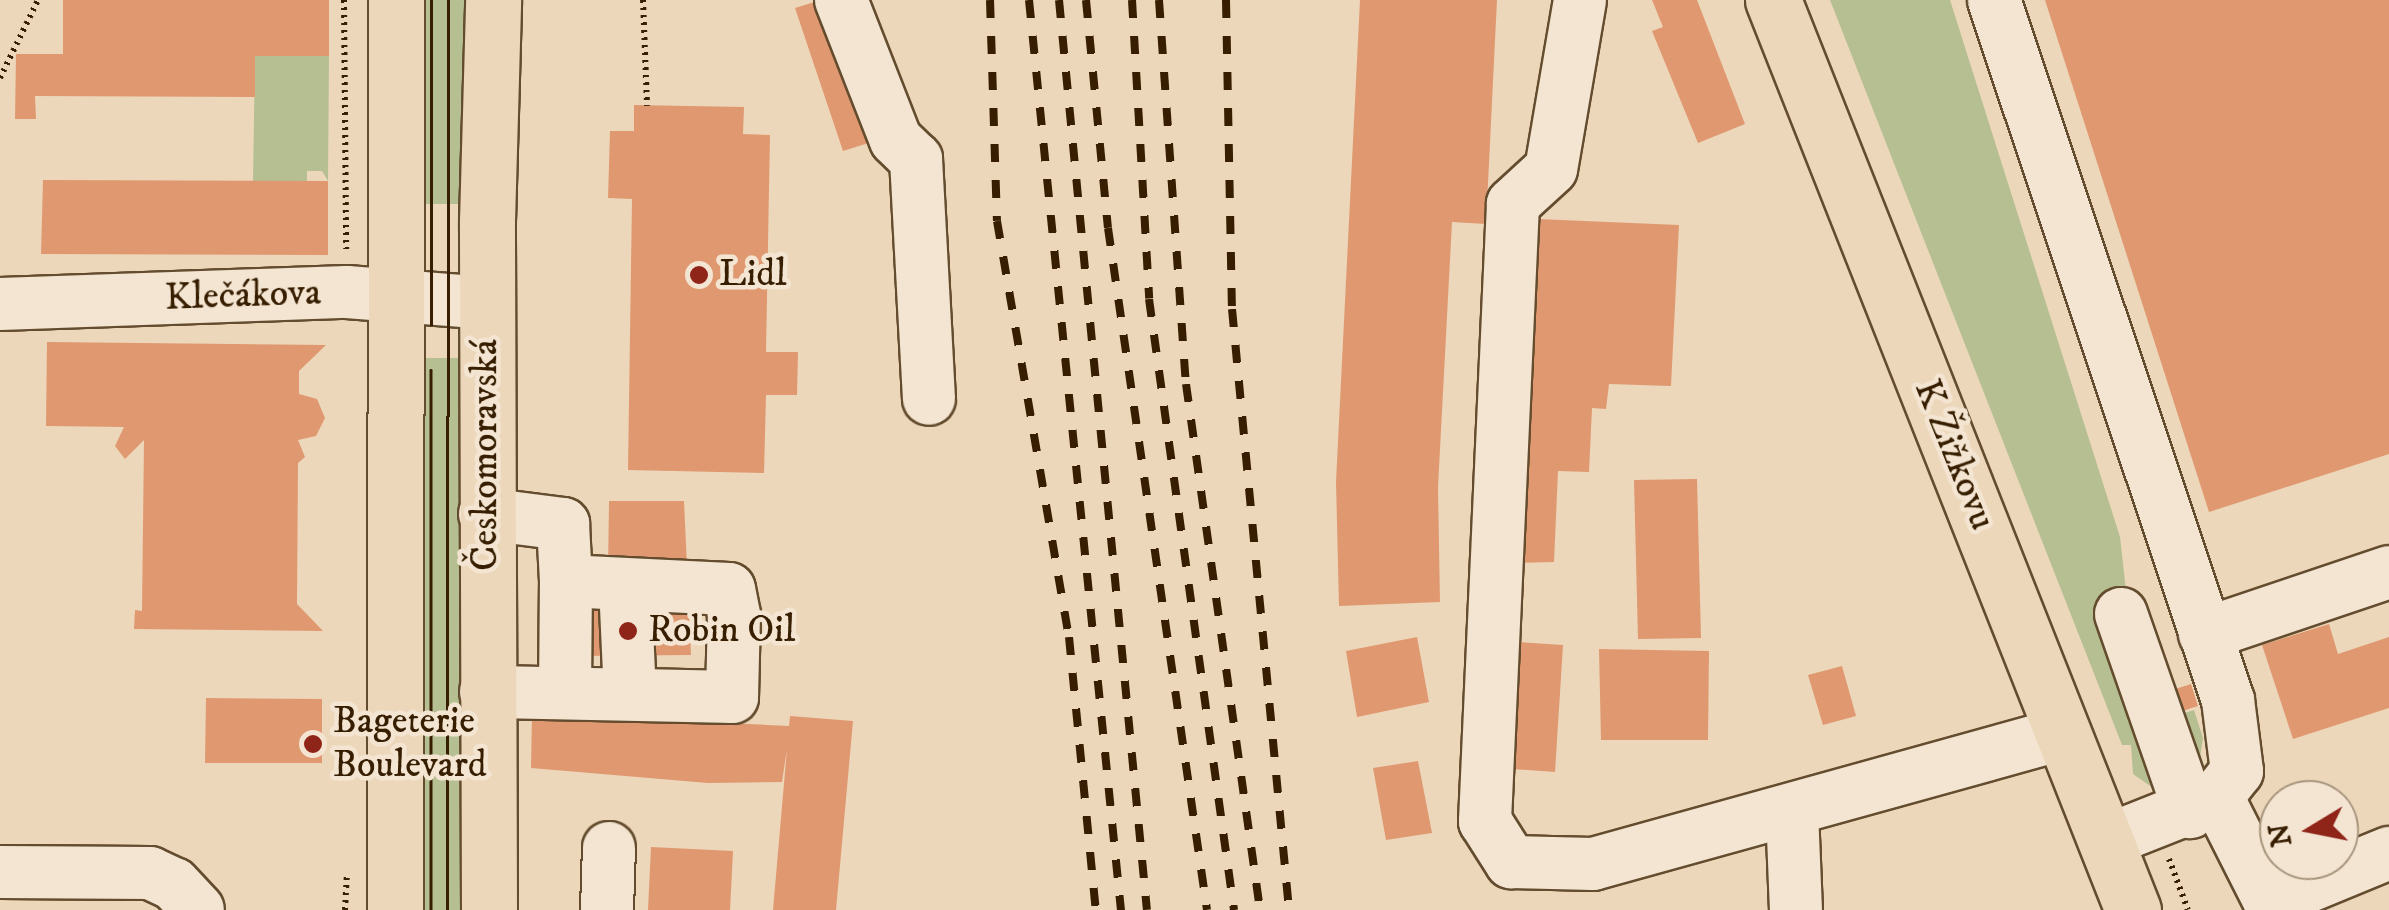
<!DOCTYPE html>
<html>
<head>
<meta charset="utf-8">
<style>
  body { margin:0 }
  #map { position:relative; width:2389px; height:910px; overflow:hidden; background:#ecd7ba; font-family:"IM FELL DW Pica",serif }
  div>[style] { position:absolute }
  .green>* { inset:0; background:#b6bf91 }
  .building>* { inset:0; background:#e09870 }
  .path>* { height:6px; margin-top:-3px; transform-origin:0; background:repeating-linear-gradient(90deg,#371e00 0 2.5px,transparent 0 7.5px) }
  .roads { filter:drop-shadow(2px 0 #644c2e) drop-shadow(-2px 0 #644c2e) drop-shadow(0 2px #644c2e) drop-shadow(0 -2px #644c2e) }
  .minor>* { height:52px; margin:-26px; padding:0 26px; transform-origin:26px; border-radius:26px; background:#f3e5d2 }
  .major>* { height:55px; margin:-27.5px; padding:0 27.5px; transform-origin:27.5px; border-radius:27.5px; background:#ecd7ba }
  .tram>* { height:2.5px; margin:-1.25px; padding:0 1.25px; transform-origin:1.25px; border-radius:1.25px; background:#371e00 }
  .rail>* { height:8px; margin-top:-4px; transform-origin:0; background:repeating-linear-gradient(90deg,#371e00 0 18px,transparent 0 36px) }
  .dots>* { width:28px; height:28px; translate:-50% -50%; box-sizing:border-box; border:5px solid #f3e5d2; border-radius:50% }
  span { translate:-50% -50%; white-space:nowrap; text-align:center; line-height:1.15; -webkit-text-stroke:9px #f3e5d2; paint-order:stroke }
  .poi-label { font-size:38px; color:#371e00 }
  .left { translate:0 -50%; text-align:left }
  .street-label { font-size:38px; color:#371e00 }
  .north { position:absolute; left:2259px; top:780px; width:100px; height:100px; box-sizing:border-box; background:#f3e5d2; border:2px solid #a8957e; border-radius:50%; rotate:260deg; font-size:28px; font-weight:700; line-height:40px; text-align:center; color:#371e00 }
  .north::after { content:''; display:block; margin:auto; width:35px; height:45px; background:#8f2418; clip-path:polygon(50% 0,100% 100%,50% 72%,0 100%) }
</style>
</head>
<body>
<div id="map">
  <div class="green">
    <i style="clip-path:polygon(417px 0,466px 0,466px 204px,417px 204px)"></i>
    <i style="clip-path:polygon(1830px 0,1950px 0,2120px 537px,2143px 742px,2173px 717px,2194px 710px,2203px 738px,2198px 771px,2156px 790px,2133px 774px,2131px 745px,2122px 745px)"></i>
    <i style="clip-path:polygon(255px 56px,329px 56px,328px 181px,322px 171px,307px 171px,307px 181px,253px 181px)"></i>
    <i style="clip-path:polygon(417px 358px,465px 358px,468px 910px,420px 910px)"></i>
  </div>
  <div class="building">
    <i style="clip-path:polygon(63px 0,329px 0,329px 56px,255px 56px,255px 97px,35px 96px,36px 119px,15px 119px,16px 54px,63px 54px)"></i>
    <i style="clip-path:polygon(821px 0,875px 141px,843px 151px,795px 8px)"></i>
    <i style="clip-path:polygon(1360px 0,1497px 0,1486px 224px,1452px 222px,1438px 487px,1440px 602px,1339px 606px,1336px 482px)"></i>
    <i style="clip-path:polygon(1652px 0,1697px 0,1745px 124px,1698px 143px,1652px 31px,1663px 27px)"></i>
    <i style="clip-path:polygon(2045px 0,2389px 0,2389px 454px,2209px 512px)"></i>
    <i style="clip-path:polygon(634px 105px,744px 107px,743px 134px,770px 135px,766px 352px,798px 352px,797px 395px,766px 395px,764px 473px,628px 470px,632px 199px,608px 198px,610px 131px,634px 131px)"></i>
    <i style="clip-path:polygon(43px 180px,328px 181px,328px 255px,41px 254px)"></i>
    <i style="clip-path:polygon(1537px 219px,1679px 225px,1671px 386px,1609px 384px,1606px 409px,1592px 408px,1589px 472px,1558px 471px,1554px 562px,1519px 563px)"></i>
    <i style="clip-path:polygon(47px 342px,326px 345px,299px 371px,299px 394px,317px 399px,325px 418px,316px 436px,298px 440px,305px 457px,298px 463px,297px 604px,323px 631px,134px 629px,135px 610px,142px 611px,144px 440px,125px 459px,115px 446px,124px 427px,46px 426px)"></i>
    <i style="clip-path:polygon(1697px 479px,1701px 638px,1638px 639px,1634px 480px)"></i>
    <i style="clip-path:polygon(609px 501px,684px 501px,691px 655px,578px 656px,577px 602px,608px 573px)"></i>
    <i style="clip-path:polygon(2329px 624px,2338px 654px,2389px 637px,2389px 708px,2293px 739px,2262px 645px)"></i>
    <i style="clip-path:polygon(1417px 637px,1429px 702px,1357px 717px,1346px 651px)"></i>
    <i style="clip-path:polygon(1517px 642px,1563px 645px,1555px 772px,1512px 769px)"></i>
    <i style="clip-path:polygon(1599px 649px,1709px 651px,1708px 740px,1601px 740px)"></i>
    <i style="clip-path:polygon(1842px 666px,1856px 716px,1823px 725px,1808px 675px)"></i>
    <i style="clip-path:polygon(2191px 684px,2198px 706px,2176px 713px,2169px 691px)"></i>
    <i style="clip-path:polygon(206px 698px,322px 699px,322px 763px,205px 763px)"></i>
    <i style="clip-path:polygon(532px 713px,789px 726px,790px 716px,853px 721px,836px 910px,773px 910px,787px 749px,782px 782px,708px 783px,531px 768px)"></i>
    <i style="clip-path:polygon(1418px 761px,1432px 833px,1386px 840px,1373px 768px)"></i>
    <i style="clip-path:polygon(651px 847px,733px 851px,730px 910px,648px 910px)"></i>
  </div>
  <div class="path">
    <i style="left:344px;top:0;width:249px;rotate:89.5deg"></i>
    <i style="left:643px;top:0;width:106px;rotate:87.8deg"></i>
    <i style="left:0;top:78px;width:87px;rotate:-64deg"></i>
    <i style="left:2169px;top:859px;width:54px;rotate:69.6deg"></i>
    <i style="left:345px;top:910px;width:34px;rotate:-87deg"></i>
  </div>
  <div class="roads">
    <div class="minor">
      <i style="left:841px;top:0;width:150px;rotate:68.6deg"></i>
      <i style="left:896px;top:140px;width:28px;rotate:44deg"></i>
      <i style="left:916px;top:159px;width:240px;rotate:86.9deg"></i>
      <i style="left:1580px;top:0;width:171px;rotate:99.7deg"></i>
      <i style="left:1551px;top:169px;width:52px;rotate:137.4deg"></i>
      <i style="left:1513px;top:204px;width:618px;rotate:92.6deg"></i>
      <i style="left:1485px;top:821px;width:49px;rotate:57.6deg"></i>
      <i style="left:1511px;top:862px;width:82px;rotate:1.4deg"></i>
      <i style="left:1593px;top:864px;width:489px;rotate:-15.5deg"></i>
      <i style="left:1994px;top:0;width:738px;rotate:71.52deg"></i>
      <i style="left:2228px;top:700px;width:72px;rotate:82.8deg"></i>
      <i style="left:2237px;top:771px;width:33px;rotate:128deg"></i>
      <i style="left:2217px;top:797px;width:119px;rotate:158.4deg"></i>
      <i style="left:0;top:304px;width:347px;rotate:-2deg"></i>
      <i style="left:347px;top:292px;width:139px;rotate:4.5deg"></i>
      <i style="left:485px;top:514px;width:79px;rotate:7.3deg"></i>
      <i style="left:563px;top:524px;width:57px;rotate:87deg"></i>
      <i style="left:566px;top:581px;width:163px;rotate:2.8deg"></i>
      <i style="left:729px;top:589px;width:26px;rotate:79deg"></i>
      <i style="left:734px;top:615px;width:82px;rotate:91.4deg"></i>
      <i style="left:732px;top:697px;width:246px;rotate:-178.8deg"></i>
      <i style="left:625px;top:585px;width:109px;rotate:87.4deg"></i>
      <i style="left:2121px;top:614px;width:210px;rotate:70.8deg"></i>
      <i style="left:2205px;top:634px;width:194px;rotate:-18.6deg"></i>
      <i style="left:565px;top:693px;width:112px;rotate:-89.5deg"></i>
      <i style="left:2217px;top:797px;width:118px;rotate:63.2deg"></i>
      <i style="left:2270px;top:902px;width:129px;rotate:-22.4deg"></i>
      <i style="left:1792px;top:811px;width:99px;rotate:87.7deg"></i>
      <i style="left:0;top:872px;width:150px;rotate:0.4deg"></i>
      <i style="left:150px;top:873px;width:26px;rotate:25deg"></i>
      <i style="left:174px;top:884px;width:35px;rotate:47deg"></i>
      <i style="left:607px;top:910px;width:62px;rotate:-88.2deg"></i>
    </div>
    <div class="major">
      <i style="left:1773px;top:0;width:979px;rotate:68.42deg"></i>
      <i style="left:395px;top:910px;width:910px;rotate:-89.94deg"></i>
      <i style="left:489px;top:910px;width:689px;rotate:-90.17deg"></i>
      <i style="left:487px;top:221px;width:221px;rotate:-88.4deg"></i>
    </div>
  </div>
  <div class="tram">
    <i style="left:431px;top:325px;width:325px;rotate:-90deg"></i>
    <i style="left:431px;top:370px;width:540px;rotate:90deg"></i>
    <i style="left:447px;top:910px;width:910px;rotate:-89.94deg"></i>
  </div>
  <div class="rail">
    <i style="left:990px;top:0;width:221px;rotate:88.2deg"></i>
    <i style="left:997px;top:221px;width:422px;rotate:80.2deg"></i>
    <i style="left:1069px;top:637px;width:274px;rotate:84.4deg"></i>
    <i style="left:1029px;top:0;width:915px;rotate:84.23deg"></i>
    <i style="left:1059px;top:0;width:914px;rotate:84.48deg"></i>
    <i style="left:1086px;top:0;width:229px;rotate:84.5deg"></i>
    <i style="left:1108px;top:228px;width:689px;rotate:81.74deg"></i>
    <i style="left:1132px;top:0;width:299px;rotate:86.7deg"></i>
    <i style="left:1149px;top:299px;width:617px;rotate:82.08deg"></i>
    <i style="left:1159px;top:0;width:385px;rotate:86deg"></i>
    <i style="left:1186px;top:384px;width:531px;rotate:81.99deg"></i>
    <i style="left:1226px;top:0;width:309px;rotate:88.9deg"></i>
    <i style="left:1232px;top:309px;width:604px;rotate:84.58deg"></i>
  </div>
  <div class="dots">
    <i style="left:699px;top:275px;background:#8f2418"></i>
    <i style="left:628px;top:631px;background:#8f2418"></i>
    <i style="left:313px;top:744px;background:#8f2418"></i>
  </div>
  <div class="poi-label">
    <span class="left" style="left:719px;top:275px">Lidl</span>
    <span class="left" style="left:648px;top:631px">Robin Oil</span>
    <span class="left" style="left:333px;top:744px">Bageterie<br>Boulevard</span>
  </div>
  <div class="street-label">
    <span style="left:243px;top:296px;rotate:-2deg">Klečákova</span>
    <span style="left:486px;top:455px;rotate:-90deg">Českomoravská</span>
    <span style="left:1954px;top:455px;rotate:68deg">K Žižkovu</span>
  </div>
  <div class="north">N</div>
</div>
</body>
</html>
